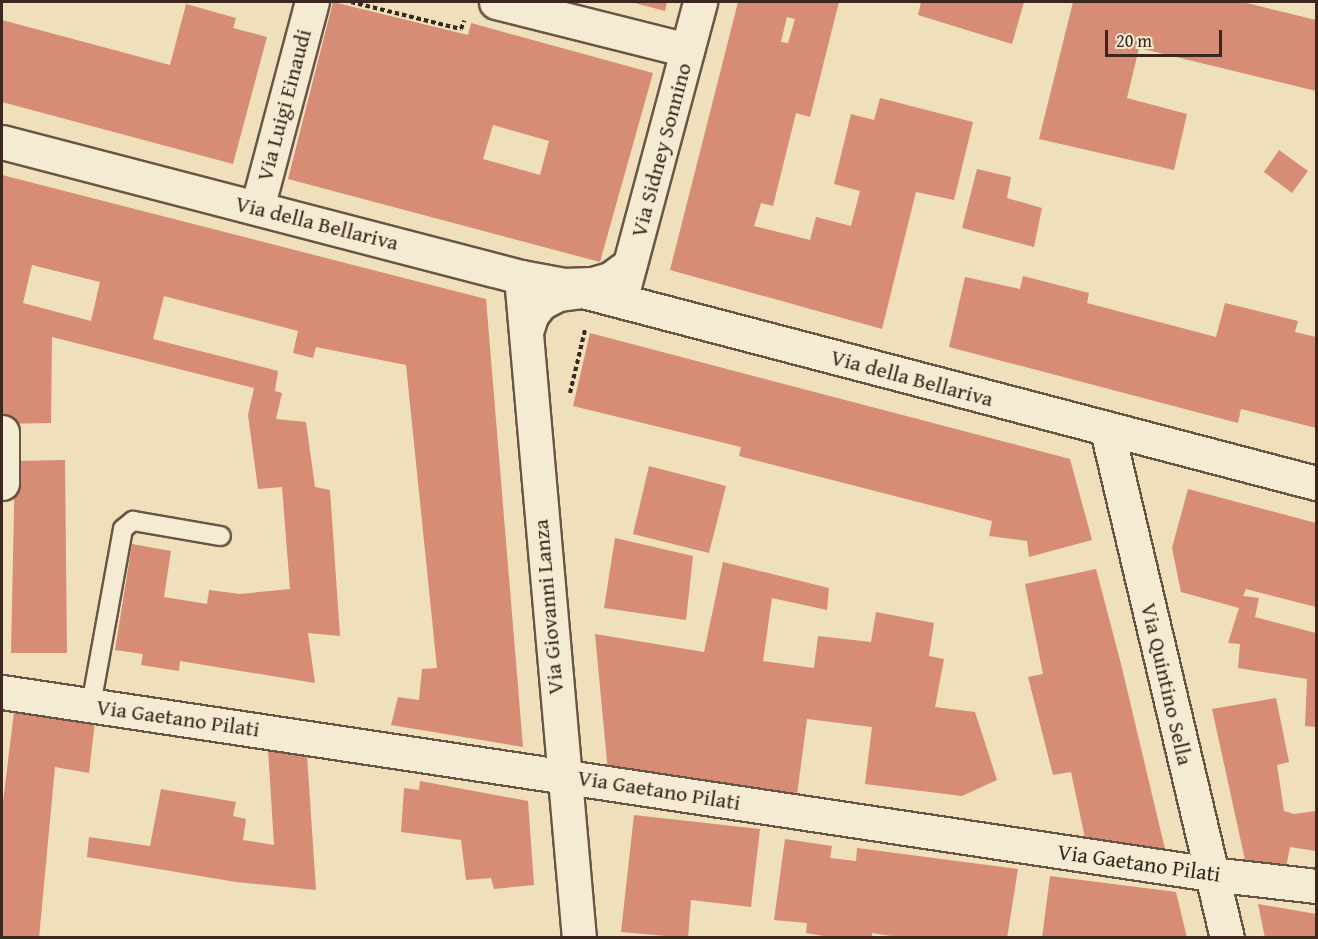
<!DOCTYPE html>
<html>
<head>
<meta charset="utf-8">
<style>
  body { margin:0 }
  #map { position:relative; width:1318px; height:939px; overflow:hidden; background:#efdfba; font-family:"Gentium Book Plus",serif }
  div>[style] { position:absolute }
  .building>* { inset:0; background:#d78c75 }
  .path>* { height:4px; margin-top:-2px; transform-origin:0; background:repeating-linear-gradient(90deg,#3b2720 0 4.5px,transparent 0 7.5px) }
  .roads { filter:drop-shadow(2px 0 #685546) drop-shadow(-2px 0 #685546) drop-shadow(0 2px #685546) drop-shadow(0 -2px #685546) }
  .service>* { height:18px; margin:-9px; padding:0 9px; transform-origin:9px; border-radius:9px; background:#f5ead2 }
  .minor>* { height:33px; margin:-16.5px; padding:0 16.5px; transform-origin:16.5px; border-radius:16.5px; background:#f5ead2 }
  span { translate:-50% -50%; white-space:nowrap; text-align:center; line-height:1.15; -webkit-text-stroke:4.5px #f5ead2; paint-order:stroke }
  .street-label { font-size:22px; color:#3b2720 }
  .frame { position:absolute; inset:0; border:3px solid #3b2720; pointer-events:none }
  .scale { position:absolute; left:1105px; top:30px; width:117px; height:27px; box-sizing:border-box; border:3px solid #3b2720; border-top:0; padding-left:8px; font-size:18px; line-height:21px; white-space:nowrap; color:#3b2720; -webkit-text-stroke:4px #f5ead2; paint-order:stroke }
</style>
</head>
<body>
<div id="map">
  <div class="building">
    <i style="clip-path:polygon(evenodd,333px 2px,468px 35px,471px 23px,653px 73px,600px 262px,288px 179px,333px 2px,493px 125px,549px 141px,540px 175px,483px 159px,493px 125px)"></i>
    <i style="clip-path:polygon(631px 2px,667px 2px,665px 11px)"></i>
    <i style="clip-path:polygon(evenodd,738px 2px,839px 2px,810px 117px,796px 113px,773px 206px,761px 203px,754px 226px,810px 240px,816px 217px,851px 226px,860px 191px,834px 184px,851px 114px,874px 120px,880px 98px,973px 122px,954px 200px,916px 192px,882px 329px,670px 270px,738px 2px,787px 17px,795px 19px,788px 43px,781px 42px,787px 17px)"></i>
    <i style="clip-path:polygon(921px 2px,1024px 2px,1012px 44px,918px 15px)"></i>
    <i style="clip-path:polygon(1073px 2px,1243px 2px,1316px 20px,1316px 91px,1139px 48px,1127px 98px,1187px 114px,1174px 170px,1039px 139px)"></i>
    <i style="clip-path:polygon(186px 4px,236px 18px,233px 28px,267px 37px,233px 164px,2px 102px,2px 20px,170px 65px)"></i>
    <i style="clip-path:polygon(1279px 150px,1308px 171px,1292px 193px,1264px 172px)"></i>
    <i style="clip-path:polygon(977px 169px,1011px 177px,1007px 198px,1042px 208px,1034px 247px,962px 228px)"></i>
    <i style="clip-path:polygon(evenodd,2px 175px,486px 299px,523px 747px,391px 725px,398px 697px,419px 700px,422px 669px,437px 668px,406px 365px,316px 347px,313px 358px,293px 353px,298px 331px,164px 296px,153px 339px,278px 371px,275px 391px,282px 393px,276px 419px,306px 422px,315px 487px,330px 490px,340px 636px,308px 633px,315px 683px,180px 661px,179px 671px,141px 665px,143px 654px,115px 650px,132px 544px,171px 551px,164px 597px,207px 604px,209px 590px,240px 594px,290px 589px,282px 487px,258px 489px,248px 415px,254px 388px,52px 337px,51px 423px,2px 424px,2px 175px,32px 265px,100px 282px,91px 321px,23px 303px,32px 265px)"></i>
    <i style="clip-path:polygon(1023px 276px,1089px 293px,1087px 303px,1216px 337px,1225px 303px,1298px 321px,1295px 332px,1316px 337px,1316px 428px,1241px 409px,1238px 423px,949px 347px,965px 277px,1020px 289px)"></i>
    <i style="clip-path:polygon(590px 333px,1070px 459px,1092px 540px,1029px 557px,1027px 541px,989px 536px,992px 521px,739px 456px,741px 447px,573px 406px)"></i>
    <i style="clip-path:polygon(65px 460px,67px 653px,11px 653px,15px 461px)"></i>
    <i style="clip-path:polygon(649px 466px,726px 486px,709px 553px,633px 534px)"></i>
    <i style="clip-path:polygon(1188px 489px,1316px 523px,1316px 607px,1246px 589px,1243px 596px,1259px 598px,1255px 617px,1316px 633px,1316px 727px,1305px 726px,1307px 679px,1238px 668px,1240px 644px,1228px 643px,1239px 608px,1181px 592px,1172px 548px)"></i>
    <i style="clip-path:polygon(615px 538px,693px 556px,686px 620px,604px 608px)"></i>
    <i style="clip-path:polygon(723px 562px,829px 588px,827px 610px,772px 598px,763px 661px,814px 668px,818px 636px,871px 642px,876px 612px,934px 623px,929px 656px,944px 659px,935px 707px,975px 712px,997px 780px,962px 796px,865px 784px,872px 727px,807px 719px,796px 802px,608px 772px,595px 634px,704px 652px)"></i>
    <i style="clip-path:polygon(1096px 569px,1121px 664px,1165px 849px,1086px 843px,1071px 772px,1053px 775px,1028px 677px,1043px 674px,1025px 584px)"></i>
    <i style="clip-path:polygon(1276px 698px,1289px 762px,1277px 765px,1284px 811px,1294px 814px,1316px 811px,1316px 851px,1290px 847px,1286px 868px,1245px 860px,1212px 709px)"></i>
    <i style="clip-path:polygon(14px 712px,95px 721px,89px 773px,55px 767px,39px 938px,2px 938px,2px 810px)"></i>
    <i style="clip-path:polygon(268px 749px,307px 755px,316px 890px,236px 882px,87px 857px,89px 837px,150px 846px,161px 789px,236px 802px,233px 816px,246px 819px,243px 840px,274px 845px)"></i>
    <i style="clip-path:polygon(420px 781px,528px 801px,534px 885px,494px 889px,491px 878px,466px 880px,461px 840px,401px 832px,404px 788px,419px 790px)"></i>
    <i style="clip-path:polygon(634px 815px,760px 829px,751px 907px,691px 900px,688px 938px,621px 932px)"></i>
    <i style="clip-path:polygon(785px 839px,832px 846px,830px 858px,856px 861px,857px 848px,1018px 869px,1007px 938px,904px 938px,872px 933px,872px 938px,835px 938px,806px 933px,807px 923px,774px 920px)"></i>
    <i style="clip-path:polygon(1050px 876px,1176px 892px,1187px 938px,1042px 938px)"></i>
    <i style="clip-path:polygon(1258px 904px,1316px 914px,1316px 938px,1265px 938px)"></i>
  </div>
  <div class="path">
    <i style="left:351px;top:2px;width:113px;rotate:13.8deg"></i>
    <i style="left:461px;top:29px;width:9px;rotate:-69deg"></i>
    <i style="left:570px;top:393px;width:65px;rotate:-76.6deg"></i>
  </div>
  <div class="roads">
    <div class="service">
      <i style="left:91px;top:705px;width:179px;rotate:-79.7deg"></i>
      <i style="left:123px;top:529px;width:13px;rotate:-39deg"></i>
      <i style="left:133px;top:521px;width:89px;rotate:9.7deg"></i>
    </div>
    <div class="minor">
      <i style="left:496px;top:2px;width:197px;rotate:14.1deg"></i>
      <i style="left:2px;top:142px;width:536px;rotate:14.58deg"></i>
      <i style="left:521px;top:277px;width:44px;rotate:10.5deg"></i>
      <i style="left:564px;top:285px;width:28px;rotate:-2deg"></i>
      <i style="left:592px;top:284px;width:19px;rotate:-16deg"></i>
      <i style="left:610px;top:279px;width:24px;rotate:-36deg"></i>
      <i style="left:257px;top:208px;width:213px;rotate:-75.1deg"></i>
      <i style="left:521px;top:277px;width:664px;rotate:84.99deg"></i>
      <i style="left:624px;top:286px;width:294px;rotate:-75deg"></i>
      <i style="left:526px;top:332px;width:19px;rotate:-72deg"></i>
      <i style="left:532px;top:314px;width:14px;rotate:-51deg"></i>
      <i style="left:541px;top:303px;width:19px;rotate:-28deg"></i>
      <i style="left:558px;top:294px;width:25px;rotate:-7deg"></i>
      <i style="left:583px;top:291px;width:758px;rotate:14.68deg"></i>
      <i style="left:1107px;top:430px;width:522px;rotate:76.71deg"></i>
      <i style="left:2px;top:483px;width:51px;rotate:-90deg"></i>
      <i style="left:2px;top:692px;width:1223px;rotate:8.56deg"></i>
      <i style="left:1211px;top:874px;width:106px;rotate:6.5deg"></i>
    </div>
  </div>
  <div class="street-label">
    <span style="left:284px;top:105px;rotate:-75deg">Via Luigi Einaudi</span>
    <span style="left:661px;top:150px;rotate:-75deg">Via Sidney Sonnino</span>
    <span style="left:317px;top:223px;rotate:14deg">Via della Bellariva</span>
    <span style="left:912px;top:378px;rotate:15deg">Via della Bellariva</span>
    <span style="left:548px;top:607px;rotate:-95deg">Via Giovanni Lanza</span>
    <span style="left:1167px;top:684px;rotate:77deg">Via Quintino Sella</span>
    <span style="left:178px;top:718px;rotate:8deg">Via Gaetano Pilati</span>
    <span style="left:659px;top:790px;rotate:9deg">Via Gaetano Pilati</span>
    <span style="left:1139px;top:863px;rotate:8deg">Via Gaetano Pilati</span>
  </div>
  <div class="frame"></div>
  <div class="scale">20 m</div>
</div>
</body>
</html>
